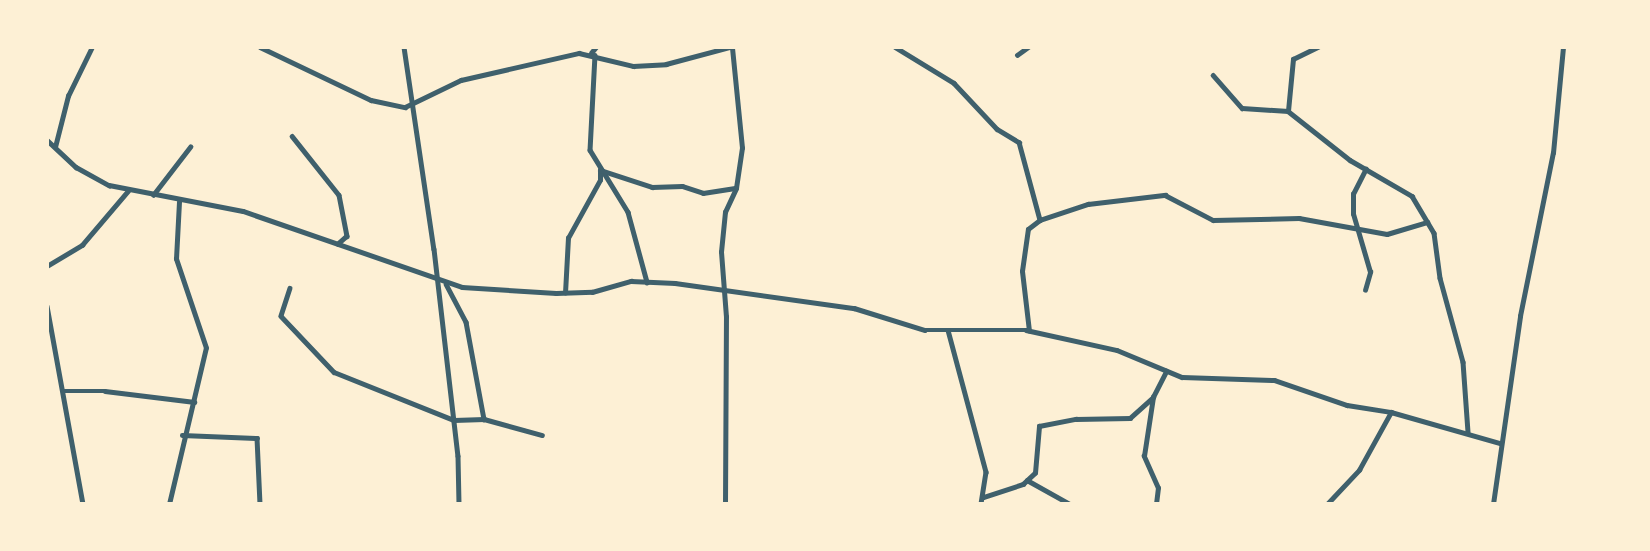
<!DOCTYPE html>
<html>
<head>
<meta charset="utf-8">
<style>
  body { margin:0 }
  #map { position:relative; width:1650px; height:551px; overflow:hidden; background:#fdf0d5; font-family:Arial,sans-serif }
  div>[style] { position:absolute }
  .minor>* { height:4.5px; margin:-2.25px; padding:0 2.25px; transform-origin:2.25px; border-radius:2.25px; background:#3f606c }
  span { translate:-50% -50%; white-space:nowrap; text-align:center; line-height:1.15; -webkit-text-stroke:7px #fdf0d5; paint-order:stroke }
  .frame { position:absolute; inset:0; border:49px solid #fdf0d5; pointer-events:none }
</style>
</head>
<body>
<div id="map">
  <div class="minor">
    <i style="left:260px;top:47px;width:123px;rotate:25.5deg"></i>
    <i style="left:371px;top:100px;width:35px;rotate:12deg"></i>
    <i style="left:405px;top:107px;width:62px;rotate:-25.7deg"></i>
    <i style="left:461px;top:80px;width:121px;rotate:-12.9deg"></i>
    <i style="left:579px;top:53px;width:56px;rotate:13.5deg"></i>
    <i style="left:633px;top:66px;width:33px;rotate:-3deg"></i>
    <i style="left:666px;top:64px;width:66px;rotate:-14.9deg"></i>
    <i style="left:404px;top:47px;width:204px;rotate:81.6deg"></i>
    <i style="left:434px;top:249px;width:208px;rotate:83.4deg"></i>
    <i style="left:458px;top:456px;width:48px;rotate:88.8deg"></i>
    <i style="left:895px;top:47px;width:69px;rotate:31.4deg"></i>
    <i style="left:954px;top:83px;width:63px;rotate:46.9deg"></i>
    <i style="left:997px;top:129px;width:26px;rotate:31deg"></i>
    <i style="left:1019px;top:142px;width:81px;rotate:74.9deg"></i>
    <i style="left:591px;top:53px;width:8px;rotate:-50deg"></i>
    <i style="left:595px;top:55px;width:95px;rotate:93deg"></i>
    <i style="left:590px;top:150px;width:73px;rotate:58.5deg"></i>
    <i style="left:628px;top:212px;width:73px;rotate:74.8deg"></i>
    <i style="left:1017px;top:55px;width:14px;rotate:-36deg"></i>
    <i style="left:1213px;top:75px;width:44px;rotate:48.7deg"></i>
    <i style="left:1242px;top:108px;width:46px;rotate:3.7deg"></i>
    <i style="left:1288px;top:111px;width:79px;rotate:38.3deg"></i>
    <i style="left:1350px;top:160px;width:72px;rotate:30.1deg"></i>
    <i style="left:1412px;top:196px;width:43px;rotate:59.3deg"></i>
    <i style="left:1434px;top:233px;width:45px;rotate:82.4deg"></i>
    <i style="left:1440px;top:278px;width:87px;rotate:74.7deg"></i>
    <i style="left:1463px;top:362px;width:70px;rotate:85.9deg"></i>
    <i style="left:1288px;top:111px;width:52px;rotate:-84.5deg"></i>
    <i style="left:1293px;top:59px;width:28px;rotate:-26deg"></i>
    <i style="left:292px;top:136px;width:75px;rotate:51.5deg"></i>
    <i style="left:339px;top:195px;width:42px;rotate:79deg"></i>
    <i style="left:347px;top:236px;width:12px;rotate:138deg"></i>
    <i style="left:47px;top:140px;width:40px;rotate:43deg"></i>
    <i style="left:76px;top:167px;width:38px;rotate:29deg"></i>
    <i style="left:109px;top:185px;width:136px;rotate:11deg"></i>
    <i style="left:243px;top:211px;width:232px;rotate:19.1deg"></i>
    <i style="left:462px;top:287px;width:94px;rotate:3.7deg"></i>
    <i style="left:556px;top:293px;width:36px;rotate:-2deg"></i>
    <i style="left:592px;top:292px;width:41px;rotate:-15.8deg"></i>
    <i style="left:631px;top:281px;width:44px;rotate:2.6deg"></i>
    <i style="left:675px;top:283px;width:181px;rotate:8deg"></i>
    <i style="left:854px;top:308px;width:74px;rotate:17.2deg"></i>
    <i style="left:925px;top:330px;width:101px"></i>
    <i style="left:1026px;top:330px;width:93px;rotate:12.4deg"></i>
    <i style="left:1117px;top:350px;width:70px;rotate:22.6deg"></i>
    <i style="left:1182px;top:377px;width:92px;rotate:1.9deg"></i>
    <i style="left:1274px;top:380px;width:77px;rotate:18.9deg"></i>
    <i style="left:1347px;top:405px;width:45px;rotate:9deg"></i>
    <i style="left:1391px;top:412px;width:113px;rotate:15.9deg"></i>
    <i style="left:55px;top:147px;width:53px;rotate:-75.7deg"></i>
    <i style="left:68px;top:96px;width:55px;rotate:-63.9deg"></i>
    <i style="left:153px;top:195px;width:61px;rotate:-52.4deg"></i>
    <i style="left:47px;top:266px;width:41px;rotate:-31deg"></i>
    <i style="left:82px;top:245px;width:71px;rotate:-49.6deg"></i>
    <i style="left:446px;top:284px;width:43px;rotate:62.2deg"></i>
    <i style="left:466px;top:322px;width:99px;rotate:79.5deg"></i>
    <i style="left:290px;top:288px;width:29px;rotate:108deg"></i>
    <i style="left:281px;top:316px;width:77px;rotate:46.6deg"></i>
    <i style="left:334px;top:372px;width:129px;rotate:21.8deg"></i>
    <i style="left:454px;top:420px;width:30px;rotate:-2deg"></i>
    <i style="left:484px;top:419px;width:60px;rotate:15.4deg"></i>
    <i style="left:1365px;top:290px;width:19px;rotate:-74deg"></i>
    <i style="left:1370px;top:272px;width:60px;rotate:-106.3deg"></i>
    <i style="left:1353px;top:214px;width:20px;rotate:-90deg"></i>
    <i style="left:1353px;top:194px;width:28px;rotate:-63deg"></i>
    <i style="left:565px;top:293px;width:55px;rotate:-86.9deg"></i>
    <i style="left:568px;top:238px;width:66px;rotate:-61.1deg"></i>
    <i style="left:600px;top:180px;width:10px;rotate:-90deg"></i>
    <i style="left:600px;top:170px;width:55px;rotate:18.1deg"></i>
    <i style="left:652px;top:187px;width:30px;rotate:-2deg"></i>
    <i style="left:682px;top:186px;width:22px;rotate:18deg"></i>
    <i style="left:703px;top:193px;width:32px;rotate:-9deg"></i>
    <i style="left:47px;top:306px;width:201px;rotate:79.7deg"></i>
    <i style="left:948px;top:330px;width:147px;rotate:75deg"></i>
    <i style="left:986px;top:472px;width:32px;rotate:99deg"></i>
    <i style="left:1029px;top:331px;width:60px;rotate:-96.7deg"></i>
    <i style="left:1022px;top:271px;width:42px;rotate:-81.9deg"></i>
    <i style="left:1028px;top:229px;width:15px;rotate:-37deg"></i>
    <i style="left:1040px;top:220px;width:51px;rotate:-18.4deg"></i>
    <i style="left:1088px;top:204px;width:78px;rotate:-6.7deg"></i>
    <i style="left:1165px;top:195px;width:54px;rotate:27.5deg"></i>
    <i style="left:1213px;top:220px;width:86px;rotate:-1.3deg"></i>
    <i style="left:1299px;top:218px;width:89px;rotate:10.3deg"></i>
    <i style="left:1387px;top:234px;width:42px;rotate:-16.7deg"></i>
    <i style="left:63px;top:391px;width:42px"></i>
    <i style="left:105px;top:391px;width:90px;rotate:7deg"></i>
    <i style="left:182px;top:435px;width:75px;rotate:2.3deg"></i>
    <i style="left:257px;top:438px;width:66px;rotate:87.4deg"></i>
    <i style="left:1027px;top:480px;width:49px;rotate:29.2deg"></i>
    <i style="left:984px;top:497px;width:41px;rotate:-18.4deg"></i>
    <i style="left:1023px;top:484px;width:16px;rotate:-43deg"></i>
    <i style="left:1035px;top:473px;width:47px;rotate:-85.1deg"></i>
    <i style="left:1039px;top:426px;width:38px;rotate:-11deg"></i>
    <i style="left:1076px;top:419px;width:54px;rotate:-1.1deg"></i>
    <i style="left:1130px;top:418px;width:31px;rotate:-42deg"></i>
    <i style="left:169px;top:504px;width:160px;rotate:-76.7deg"></i>
    <i style="left:206px;top:348px;width:94px;rotate:-108.6deg"></i>
    <i style="left:176px;top:259px;width:57px;rotate:-87deg"></i>
    <i style="left:725px;top:504px;width:187px;rotate:-89.7deg"></i>
    <i style="left:726px;top:317px;width:65px;rotate:-94.4deg"></i>
    <i style="left:721px;top:252px;width:40px;rotate:-84.3deg"></i>
    <i style="left:725px;top:212px;width:26px;rotate:-65deg"></i>
    <i style="left:736px;top:188px;width:40px;rotate:-81.5deg"></i>
    <i style="left:742px;top:148px;width:101px;rotate:-95.7deg"></i>
    <i style="left:1156px;top:504px;width:16px;rotate:-83deg"></i>
    <i style="left:1158px;top:488px;width:35px;rotate:-114deg"></i>
    <i style="left:1144px;top:456px;width:60px;rotate:-81.3deg"></i>
    <i style="left:1153px;top:397px;width:29px;rotate:-63deg"></i>
    <i style="left:1327px;top:504px;width:47px;rotate:-46.7deg"></i>
    <i style="left:1359px;top:470px;width:66px;rotate:-61.1deg"></i>
    <i style="left:1493px;top:504px;width:190px;rotate:-81.8deg"></i>
    <i style="left:1520px;top:316px;width:166px;rotate:-78.6deg"></i>
    <i style="left:1553px;top:153px;width:106px;rotate:-84.6deg"></i>
  </div>
  <div class="frame"></div>
</div>
</body>
</html>
